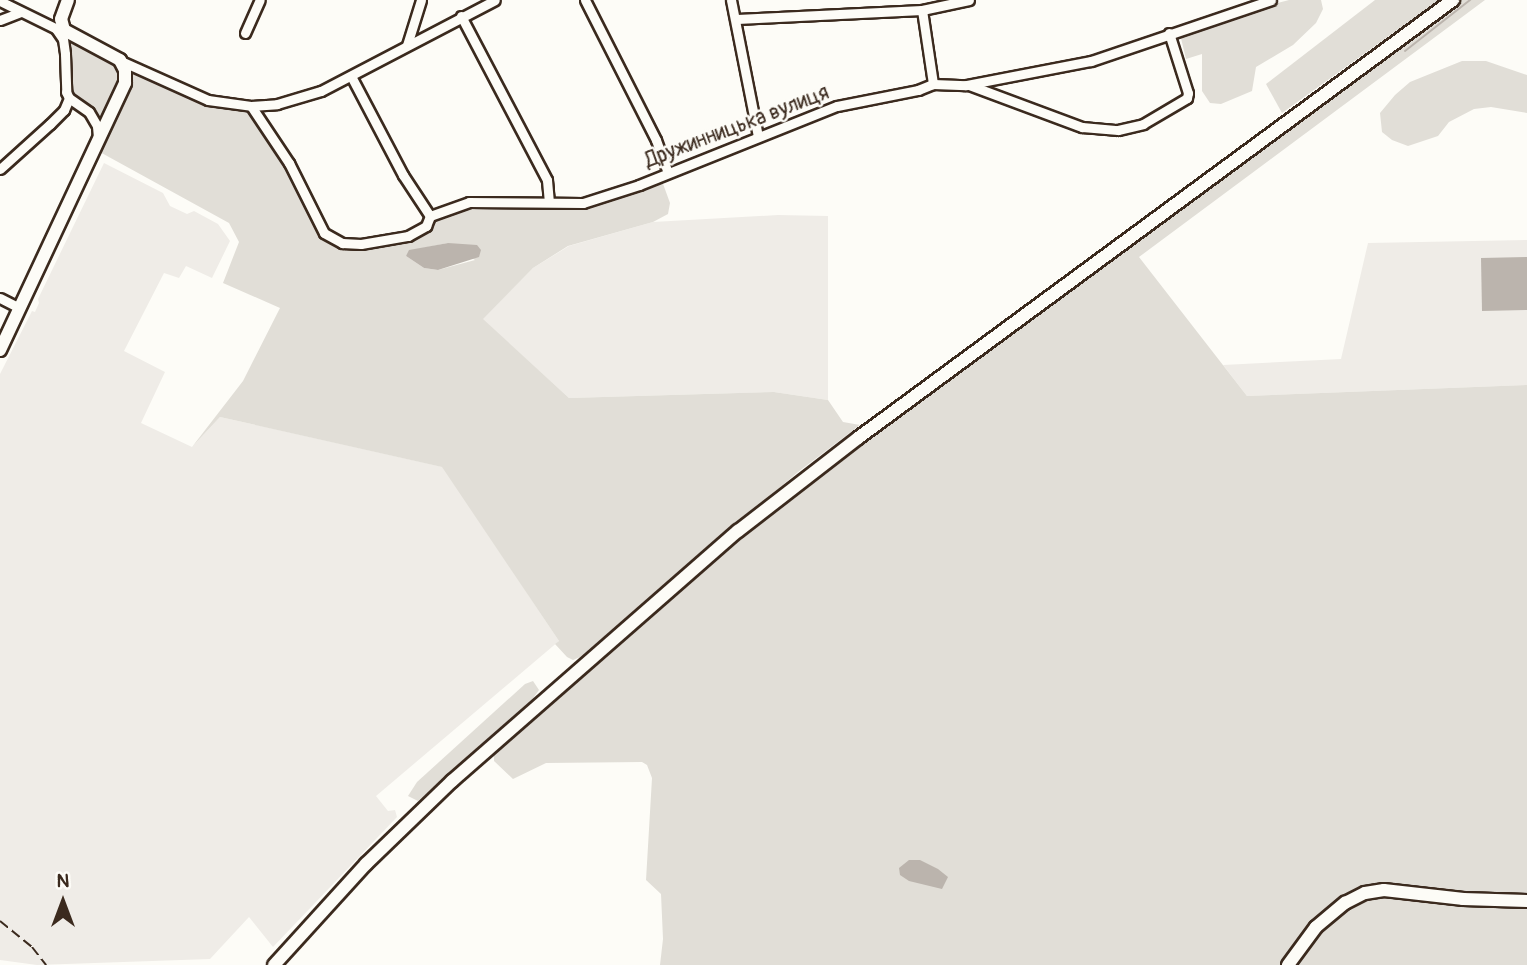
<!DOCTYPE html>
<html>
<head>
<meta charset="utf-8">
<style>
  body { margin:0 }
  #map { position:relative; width:1527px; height:965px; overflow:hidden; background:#fdfcf7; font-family:Pangolin,sans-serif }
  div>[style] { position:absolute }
  .built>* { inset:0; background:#efece7 }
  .green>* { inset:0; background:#e1ded7 }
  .water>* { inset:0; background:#bbb4ad }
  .stream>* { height:2px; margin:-1px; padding:0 1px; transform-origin:1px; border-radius:1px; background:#bbb4ad }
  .roads { filter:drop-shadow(2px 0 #3b2a1e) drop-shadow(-2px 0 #3b2a1e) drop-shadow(0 2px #3b2a1e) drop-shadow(0 -2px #3b2a1e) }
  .street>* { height:9px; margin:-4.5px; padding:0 4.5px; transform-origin:4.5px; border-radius:4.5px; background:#fdfcf7 }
  .secondary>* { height:12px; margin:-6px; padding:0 6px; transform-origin:6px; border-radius:6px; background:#fdfcf7 }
  .rail>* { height:2px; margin-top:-1px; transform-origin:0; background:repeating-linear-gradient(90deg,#3b2a1e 0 10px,transparent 0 15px) }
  span { translate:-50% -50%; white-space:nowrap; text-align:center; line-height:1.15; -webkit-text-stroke:5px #fdfcf7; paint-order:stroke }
  .street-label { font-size:21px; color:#3b2a1e }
  .north { position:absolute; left:28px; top:867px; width:70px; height:70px; -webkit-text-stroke:5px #fdfcf7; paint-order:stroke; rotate:0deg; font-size:19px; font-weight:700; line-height:28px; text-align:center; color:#3b2a1e }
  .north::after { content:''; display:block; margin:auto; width:24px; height:32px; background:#3b2a1e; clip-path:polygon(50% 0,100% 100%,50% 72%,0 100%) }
</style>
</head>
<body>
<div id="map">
  <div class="built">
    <i style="clip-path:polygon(104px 163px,163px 193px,170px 206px,187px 214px,194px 211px,218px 224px,230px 241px,212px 278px,186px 266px,179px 278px,164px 273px,124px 351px,165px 372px,141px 423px,192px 447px,220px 417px,443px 467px,559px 641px,376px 796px,388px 811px,395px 810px,397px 817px,273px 947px,249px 917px,210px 959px,37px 965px,0 960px,0 374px,32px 311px,35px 312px,39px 303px,38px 299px)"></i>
    <i style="clip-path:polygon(778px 215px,828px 216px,828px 400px,774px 392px,569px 398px,482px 319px,533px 268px,569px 246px,653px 222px)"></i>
    <i style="clip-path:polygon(1527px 240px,1527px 385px,1247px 396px,1223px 365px,1341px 359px,1368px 243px)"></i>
  </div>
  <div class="green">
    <i style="clip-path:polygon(1289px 0,1321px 0,1323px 9px,1316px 23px,1293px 45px,1256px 67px,1252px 91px,1221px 104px,1210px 103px,1202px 91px,1202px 54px,1186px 59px,1180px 34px,1210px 21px)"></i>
    <i style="clip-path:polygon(1375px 0,1439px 0,1282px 113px,1266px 84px)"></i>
    <i style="clip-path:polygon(1462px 0,1485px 0,1139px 257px,1247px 396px,1527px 385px,1527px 965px,660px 965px,663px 939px,661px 894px,646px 880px,652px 778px,647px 765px,642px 762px,546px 763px,513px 779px,494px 761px,494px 753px,688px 582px,787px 501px)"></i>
    <i style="clip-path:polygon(evenodd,67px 39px,217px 107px,239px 109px,249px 114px,275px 145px,322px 234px,345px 248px,417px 236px,443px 214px,470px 205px,543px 205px,573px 210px,662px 181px,670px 203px,668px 214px,653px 222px,568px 246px,533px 268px,483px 319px,569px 398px,774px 392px,828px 400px,843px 422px,860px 425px,798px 472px,580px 657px,573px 660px,567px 657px,555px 644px,559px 641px,442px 467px,220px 417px,192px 447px,243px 381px,280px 308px,223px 283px,239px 242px,229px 223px,98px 151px,102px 139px,87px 106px,72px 93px,67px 82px,67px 39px,448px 243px,475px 260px,438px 270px,424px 268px,406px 256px,413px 250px,448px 243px)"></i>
    <i style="clip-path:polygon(1462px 61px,1486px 61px,1527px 75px,1527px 113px,1491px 107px,1474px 109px,1449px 122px,1438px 136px,1408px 146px,1392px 140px,1382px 132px,1380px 113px,1395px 95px,1410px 82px)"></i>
    <i style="clip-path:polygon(533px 681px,539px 690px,531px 701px,418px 801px,408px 796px,417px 782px,525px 684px)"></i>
  </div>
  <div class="water">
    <i style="clip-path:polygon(448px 243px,477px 245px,481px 250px,479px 257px,438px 270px,424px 268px,406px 256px,409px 250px)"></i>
    <i style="clip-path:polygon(1527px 257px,1527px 310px,1482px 311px,1481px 258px)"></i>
    <i style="clip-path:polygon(909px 860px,920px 860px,938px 869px,948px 877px,942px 889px,909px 881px,900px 875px,899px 868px)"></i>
  </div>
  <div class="stream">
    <i style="left:1405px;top:51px;width:83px;rotate:-38.1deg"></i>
  </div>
  <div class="roads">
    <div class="street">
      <i style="left:585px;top:0;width:157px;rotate:63.1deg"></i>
      <i style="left:656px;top:140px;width:33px;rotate:70deg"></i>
      <i style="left:731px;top:0;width:139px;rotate:78.8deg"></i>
      <i style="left:0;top:1px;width:66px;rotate:26.2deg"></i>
      <i style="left:922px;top:10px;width:75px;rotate:81.5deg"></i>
      <i style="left:461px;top:16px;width:185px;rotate:62.3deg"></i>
      <i style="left:547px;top:180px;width:22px;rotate:85deg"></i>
      <i style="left:737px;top:19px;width:185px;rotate:-2.8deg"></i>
      <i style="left:922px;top:10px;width:48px;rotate:-12deg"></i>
      <i style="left:0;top:20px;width:22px;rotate:-21deg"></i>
      <i style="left:56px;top:29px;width:12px;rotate:55deg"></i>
      <i style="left:63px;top:39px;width:15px;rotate:82deg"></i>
      <i style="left:65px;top:54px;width:38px;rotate:88deg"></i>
      <i style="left:66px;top:92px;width:7px;rotate:63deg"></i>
      <i style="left:69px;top:98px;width:24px;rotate:35deg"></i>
      <i style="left:89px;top:112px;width:16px;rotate:60deg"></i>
      <i style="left:97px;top:126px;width:12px;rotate:85deg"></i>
      <i style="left:245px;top:33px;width:36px;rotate:-66deg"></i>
      <i style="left:407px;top:45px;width:47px;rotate:-72.7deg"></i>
      <i style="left:121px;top:61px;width:95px;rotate:24.1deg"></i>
      <i style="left:208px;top:100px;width:43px;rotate:7.9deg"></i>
      <i style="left:251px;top:106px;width:26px;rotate:-4deg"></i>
      <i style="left:277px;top:104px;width:46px;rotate:-16.5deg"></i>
      <i style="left:321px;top:91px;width:196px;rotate:-27.6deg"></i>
      <i style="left:351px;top:76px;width:112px;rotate:62.3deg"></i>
      <i style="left:403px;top:175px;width:49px;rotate:56.6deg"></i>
      <i style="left:969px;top:85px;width:121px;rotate:20.4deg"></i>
      <i style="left:1082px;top:127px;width:36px;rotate:5deg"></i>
      <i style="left:1118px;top:130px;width:26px;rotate:-13deg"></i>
      <i style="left:1143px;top:124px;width:51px;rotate:-30.6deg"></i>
      <i style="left:1187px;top:98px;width:5px;rotate:-79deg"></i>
      <i style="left:1188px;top:93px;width:63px;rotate:-107.6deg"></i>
      <i style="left:251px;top:106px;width:69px;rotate:56.3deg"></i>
      <i style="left:289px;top:163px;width:78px;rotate:63.4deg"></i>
      <i style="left:324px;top:233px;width:21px;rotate:29deg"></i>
      <i style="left:342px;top:243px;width:19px;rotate:3deg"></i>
      <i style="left:361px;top:244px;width:48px;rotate:-9.7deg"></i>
      <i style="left:408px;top:236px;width:21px;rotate:-29deg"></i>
      <i style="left:426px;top:226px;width:11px;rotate:-68deg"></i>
      <i style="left:430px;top:216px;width:41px;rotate:-19.7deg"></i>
      <i style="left:469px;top:202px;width:114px;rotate:0.5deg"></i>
      <i style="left:583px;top:203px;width:59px;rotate:-17.8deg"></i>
      <i style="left:639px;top:185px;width:213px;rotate:-21.8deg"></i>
      <i style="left:837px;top:106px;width:83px;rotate:-11.2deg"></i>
      <i style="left:918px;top:90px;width:16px;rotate:-22deg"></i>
      <i style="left:933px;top:84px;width:33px;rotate:2deg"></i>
      <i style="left:966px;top:85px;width:127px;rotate:-10.9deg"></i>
      <i style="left:1091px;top:61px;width:190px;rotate:-18.7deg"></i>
      <i style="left:0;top:169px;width:67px;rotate:-42deg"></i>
      <i style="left:50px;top:124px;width:20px;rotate:-45deg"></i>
      <i style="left:64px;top:110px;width:13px;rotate:-67deg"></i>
      <i style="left:0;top:298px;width:22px;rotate:27deg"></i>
    </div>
    <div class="secondary">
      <i style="left:0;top:350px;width:295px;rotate:-64.9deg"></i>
      <i style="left:125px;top:83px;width:13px;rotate:-90deg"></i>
      <i style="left:125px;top:70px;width:11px;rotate:-117deg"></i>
      <i style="left:120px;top:60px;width:64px;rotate:-151.8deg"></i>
      <i style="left:64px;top:30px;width:11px;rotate:-105deg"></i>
      <i style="left:61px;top:19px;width:20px;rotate:-70deg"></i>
      <i style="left:274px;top:965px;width:137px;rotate:-47.7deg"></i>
      <i style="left:366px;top:864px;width:120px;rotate:-44deg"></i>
      <i style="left:452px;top:781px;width:380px;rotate:-41.2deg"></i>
      <i style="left:738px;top:531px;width:152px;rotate:-37.8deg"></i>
      <i style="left:858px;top:438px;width:739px;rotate:-36.36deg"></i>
      <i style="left:1288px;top:965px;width:47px;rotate:-53.6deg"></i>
      <i style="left:1316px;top:927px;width:38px;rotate:-40deg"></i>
      <i style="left:1345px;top:903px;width:22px;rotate:-27deg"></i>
      <i style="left:1365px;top:893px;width:19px;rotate:-9deg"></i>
      <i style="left:1384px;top:890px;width:80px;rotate:6.5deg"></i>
      <i style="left:1463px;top:899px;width:64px;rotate:1.8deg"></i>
    </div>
  </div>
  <div class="rail">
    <i style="left:0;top:921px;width:41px;rotate:39.1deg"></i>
    <i style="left:32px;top:947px;width:23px;rotate:52deg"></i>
  </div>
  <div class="street-label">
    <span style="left:737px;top:127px;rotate:-21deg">Дружинницька вулиця</span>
  </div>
  <div class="north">N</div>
</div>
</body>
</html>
